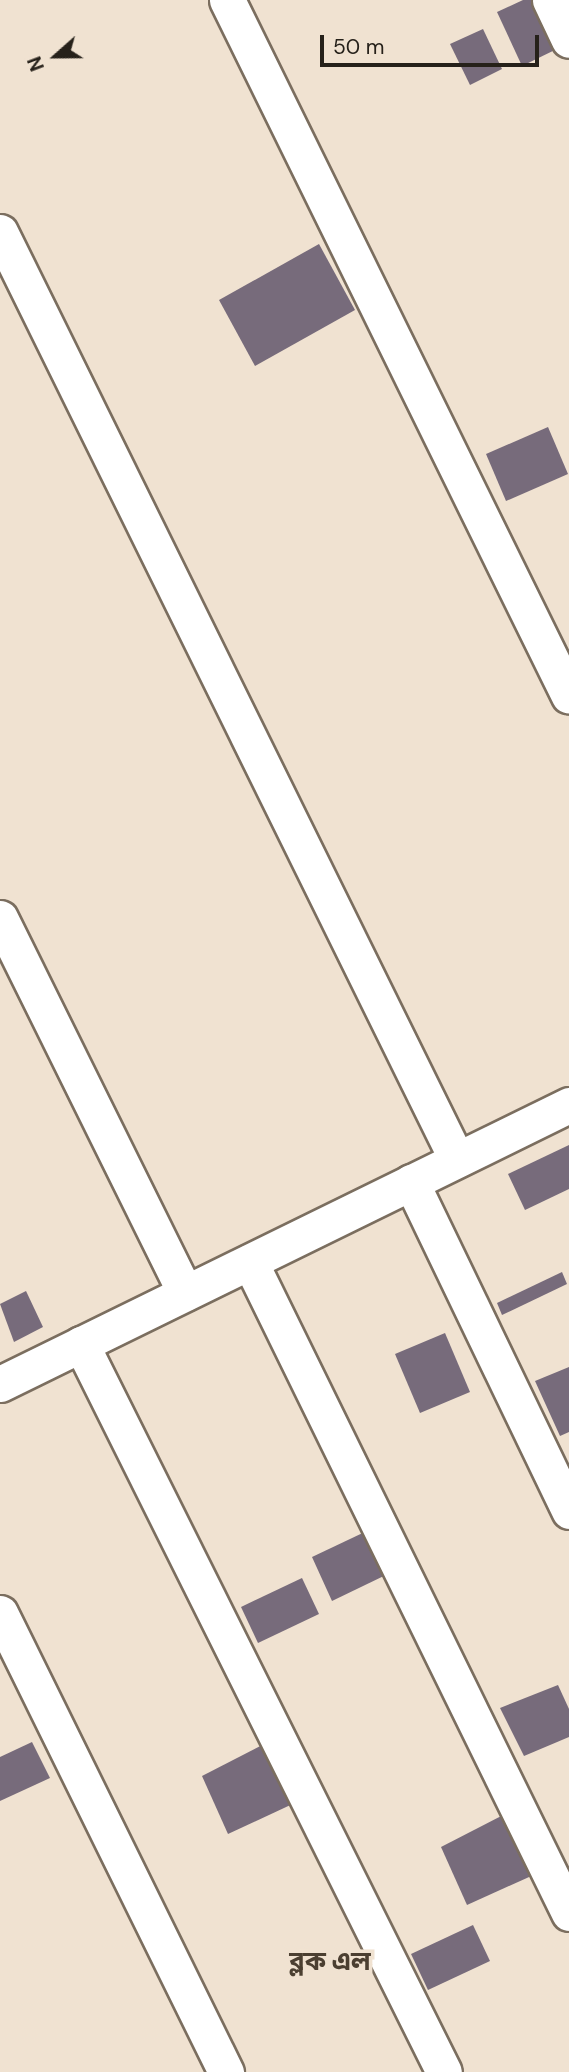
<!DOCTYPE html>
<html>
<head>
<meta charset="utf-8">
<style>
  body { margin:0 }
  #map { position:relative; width:569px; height:2072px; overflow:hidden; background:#f0e2d1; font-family:"DM Sans","Noto Sans Bengali",sans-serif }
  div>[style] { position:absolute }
  .building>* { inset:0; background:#776b7b }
  .roads { filter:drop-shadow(2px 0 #7b6e5f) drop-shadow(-2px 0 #7b6e5f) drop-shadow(0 2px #7b6e5f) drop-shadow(0 -2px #7b6e5f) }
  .minor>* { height:35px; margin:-17.5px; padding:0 17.5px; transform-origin:17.5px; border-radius:17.5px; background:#fff }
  span { translate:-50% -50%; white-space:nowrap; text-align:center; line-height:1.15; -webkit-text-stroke:7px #f0e2d1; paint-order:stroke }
  .quarter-label { font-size:26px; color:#4b3f31; font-weight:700 }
  .north { position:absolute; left:21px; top:21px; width:70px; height:70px; -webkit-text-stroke:5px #f0e2d1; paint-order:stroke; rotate:249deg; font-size:19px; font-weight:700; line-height:28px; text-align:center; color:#26211a }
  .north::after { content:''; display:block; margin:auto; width:24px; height:32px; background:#26211a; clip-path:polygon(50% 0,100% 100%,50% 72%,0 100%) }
  .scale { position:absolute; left:320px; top:35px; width:219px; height:32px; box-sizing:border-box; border:4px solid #26211a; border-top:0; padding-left:9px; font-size:21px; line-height:24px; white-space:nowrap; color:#26211a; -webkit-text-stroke:5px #f0e2d1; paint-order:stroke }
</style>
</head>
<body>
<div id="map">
  <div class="building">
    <i style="clip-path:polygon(523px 0,539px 0,561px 47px,522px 66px,497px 12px)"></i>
    <i style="clip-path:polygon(483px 29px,502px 69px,470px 85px,450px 44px)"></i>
    <i style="clip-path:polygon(319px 244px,355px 310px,255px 366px,219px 300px)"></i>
    <i style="clip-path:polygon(548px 427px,568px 474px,506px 501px,486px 454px)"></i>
    <i style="clip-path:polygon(569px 1145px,569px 1189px,525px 1210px,508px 1174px)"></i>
    <i style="clip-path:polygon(562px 1272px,567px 1284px,502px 1315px,497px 1303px)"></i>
    <i style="clip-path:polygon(26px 1291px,43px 1327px,14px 1342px,0 1304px)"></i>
    <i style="clip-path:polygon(445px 1333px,470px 1392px,420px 1413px,395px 1354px)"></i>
    <i style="clip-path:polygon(569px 1367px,569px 1432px,560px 1436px,535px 1381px)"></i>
    <i style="clip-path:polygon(369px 1530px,390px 1573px,332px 1601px,312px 1557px)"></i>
    <i style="clip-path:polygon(302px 1578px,319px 1614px,258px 1643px,241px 1607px)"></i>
    <i style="clip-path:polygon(558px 1685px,569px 1709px,569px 1737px,524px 1756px,500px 1708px)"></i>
    <i style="clip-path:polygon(270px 1741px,299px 1801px,228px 1834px,202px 1776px)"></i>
    <i style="clip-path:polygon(32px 1742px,50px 1778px,0 1801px,0 1757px)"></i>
    <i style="clip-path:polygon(509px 1812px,538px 1873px,467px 1905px,441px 1847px)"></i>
    <i style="clip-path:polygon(473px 1925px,490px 1961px,428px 1990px,411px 1954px)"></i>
  </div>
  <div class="roads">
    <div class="minor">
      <i style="left:227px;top:0;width:775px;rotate:63.83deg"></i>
      <i style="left:550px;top:0;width:44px;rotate:64.6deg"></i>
      <i style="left:0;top:232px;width:1034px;rotate:63.78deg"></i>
      <i style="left:0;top:918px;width:418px;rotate:63.7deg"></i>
      <i style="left:411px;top:1182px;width:365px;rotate:64.3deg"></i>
      <i style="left:250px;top:1262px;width:725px;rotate:63.89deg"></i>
      <i style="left:81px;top:1344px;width:813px;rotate:63.5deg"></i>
      <i style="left:0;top:1384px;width:634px;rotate:-26.12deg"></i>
      <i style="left:0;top:1613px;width:512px;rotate:63.79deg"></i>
    </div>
  </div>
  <div class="quarter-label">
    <span style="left:330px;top:1962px">ব্লক এল</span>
  </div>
  <div class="north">N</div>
  <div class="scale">50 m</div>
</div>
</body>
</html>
